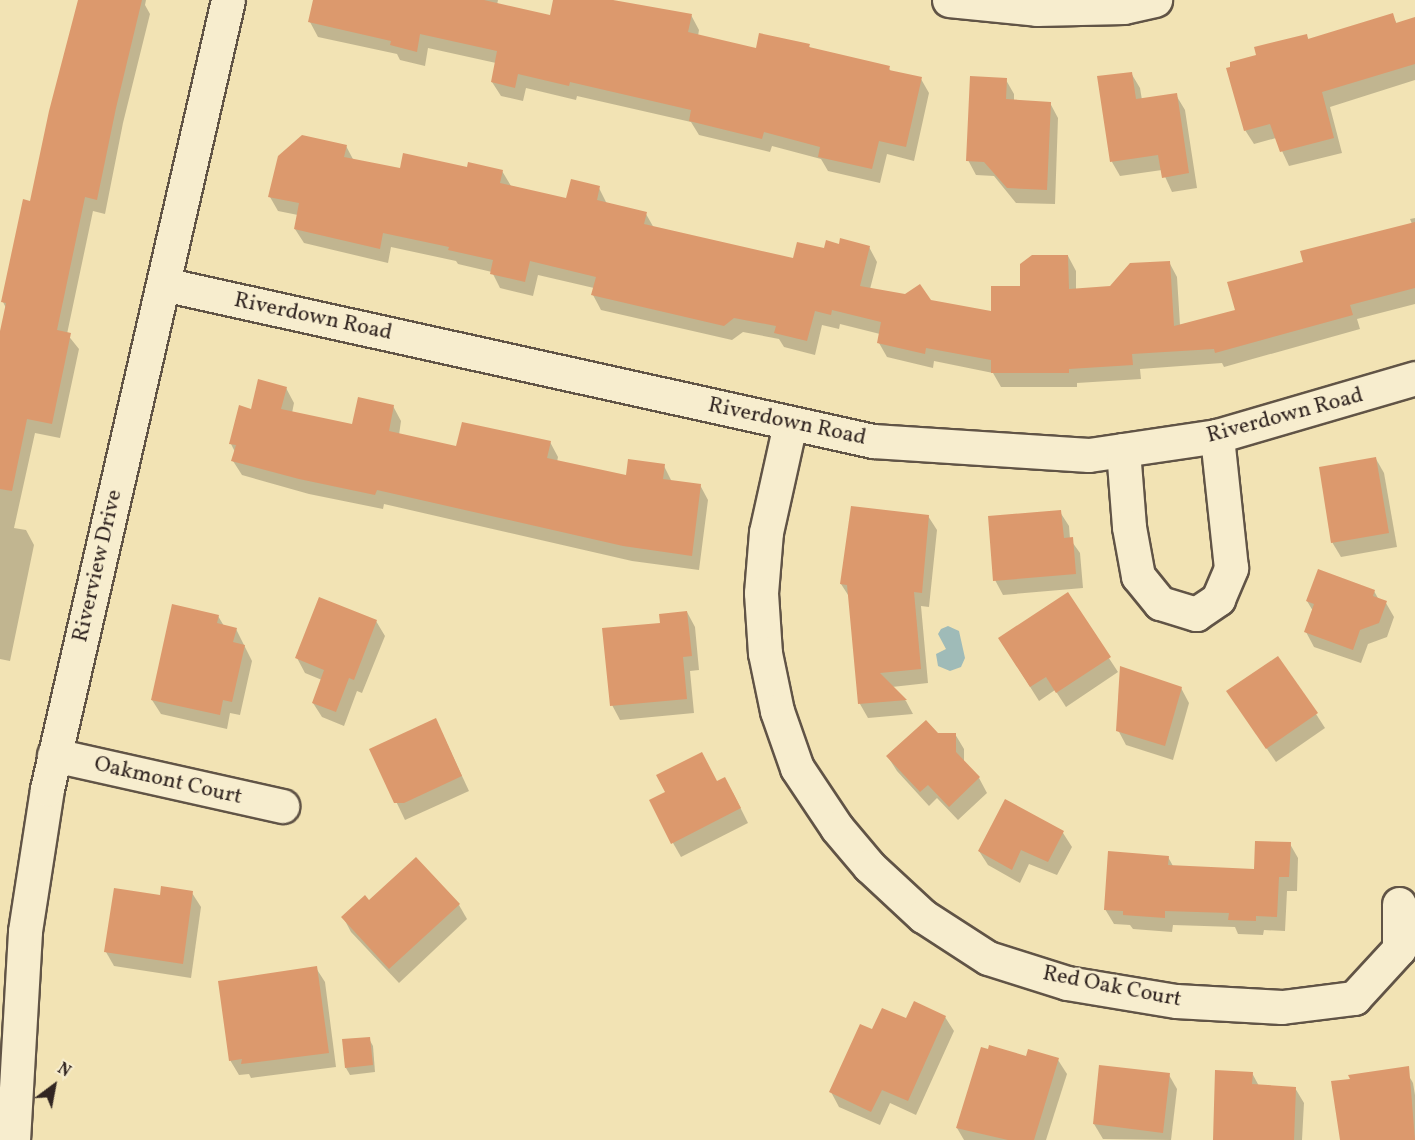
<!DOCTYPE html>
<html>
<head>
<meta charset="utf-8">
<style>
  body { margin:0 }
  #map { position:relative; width:1415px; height:1140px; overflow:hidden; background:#f2e3b4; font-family:Vollkorn,serif }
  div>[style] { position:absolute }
  .water>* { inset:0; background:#9fbbb8 }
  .shadow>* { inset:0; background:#0003 }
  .building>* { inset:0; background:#dc996d }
  .roads { filter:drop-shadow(2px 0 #615446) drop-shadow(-2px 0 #615446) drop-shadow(0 2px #615446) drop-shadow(0 -2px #615446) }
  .street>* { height:33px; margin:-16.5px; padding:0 16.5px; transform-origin:16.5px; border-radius:16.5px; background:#f7edce }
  span { translate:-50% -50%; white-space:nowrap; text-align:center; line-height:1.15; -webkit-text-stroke:5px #f7edce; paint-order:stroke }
  .street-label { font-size:22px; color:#312521 }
  .north { position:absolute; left:24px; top:1056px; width:60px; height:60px; -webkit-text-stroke:4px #f7edce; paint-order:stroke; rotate:32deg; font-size:16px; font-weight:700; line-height:24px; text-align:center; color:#312521 }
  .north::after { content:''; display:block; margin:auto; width:21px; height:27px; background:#312521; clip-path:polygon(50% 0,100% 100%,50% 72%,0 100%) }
</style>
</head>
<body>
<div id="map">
  <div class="water">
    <i style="clip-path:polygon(948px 626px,959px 631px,965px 658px,961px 667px,950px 671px,938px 666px,936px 654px,946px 649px,938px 634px,941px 629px)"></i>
  </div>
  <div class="shadow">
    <i style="clip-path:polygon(79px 0,146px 0,145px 5px,150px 14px,123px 123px,105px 214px,93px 211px,67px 334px,79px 349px,60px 438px,35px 433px,14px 528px,26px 530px,34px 545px,10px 661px,0 659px,0 338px,6px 308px,3px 302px,31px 203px)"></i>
    <i style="clip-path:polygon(315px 0,498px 0,497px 5px,551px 17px,555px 0,609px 0,691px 15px,699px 30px,698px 36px,757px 50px,809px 46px,811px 49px,889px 68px,891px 72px,921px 79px,929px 93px,914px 161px,887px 154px,880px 183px,828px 171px,821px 159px,772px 146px,770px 152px,699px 135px,691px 122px,577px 96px,576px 100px,526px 88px,523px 101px,501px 96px,492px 82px,496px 63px,428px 48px,425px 66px,400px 60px,397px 54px,318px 37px,310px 22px)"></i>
    <i style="clip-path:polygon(1392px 15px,1397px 24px,1415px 19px,1415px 80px,1330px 107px,1342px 153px,1289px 166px,1276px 138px,1254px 144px,1245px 130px,1258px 57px,1306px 35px,1309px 40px)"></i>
    <i style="clip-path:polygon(1131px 73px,1140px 88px,1142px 100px,1176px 95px,1185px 110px,1197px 188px,1172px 192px,1162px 170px,1120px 176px,1112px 162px)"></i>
    <i style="clip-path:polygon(1006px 80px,1014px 94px,1014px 101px,1050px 103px,1058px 118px,1055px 204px,1016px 203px,994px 176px,976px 175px,968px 160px)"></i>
    <i style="clip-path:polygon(346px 146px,354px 161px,402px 170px,468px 168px,502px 171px,511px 186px,567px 200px,599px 188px,607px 204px,646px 214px,654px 228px,794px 260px,840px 246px,869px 247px,877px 262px,870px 289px,992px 313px,1021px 287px,1068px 256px,1076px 271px,1076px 290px,1110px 288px,1169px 262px,1177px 277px,1180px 325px,1237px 311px,1305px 263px,1412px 224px,1410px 219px,1415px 218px,1415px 304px,1357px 319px,1360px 329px,1224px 367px,1222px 363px,1140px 369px,1141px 379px,1077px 383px,1077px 387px,1001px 387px,993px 373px,934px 361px,933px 368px,887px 357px,879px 343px,880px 334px,840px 324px,839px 329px,822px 325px,815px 355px,784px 347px,779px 339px,743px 332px,732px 340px,601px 310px,593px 295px,594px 288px,538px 275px,533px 296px,500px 288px,492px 272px,458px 264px,456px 261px,391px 247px,388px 263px,304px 243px,295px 229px,298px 215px,278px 211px,270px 197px)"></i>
    <i style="clip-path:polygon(286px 388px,294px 403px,292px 413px,354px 426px,393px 406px,401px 421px,399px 435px,458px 448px,550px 442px,558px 457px,557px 462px,628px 477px,664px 466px,672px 482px,700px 485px,708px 500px,699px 570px,632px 561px,384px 504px,383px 509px,309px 494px,242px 475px,233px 461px,235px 452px,231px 444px,252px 411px)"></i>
    <i style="clip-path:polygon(1376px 459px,1384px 473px,1397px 547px,1341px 557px,1332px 542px)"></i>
    <i style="clip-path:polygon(1060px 512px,1069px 526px,1070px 539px,1080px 553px,1083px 588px,1003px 595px,995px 580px)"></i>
    <i style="clip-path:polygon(928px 516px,937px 530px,929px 607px,921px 606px,928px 683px,892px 687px,906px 701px,913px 714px,868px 718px,860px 704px,850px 598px,841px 584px)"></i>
    <i style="clip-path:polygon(1374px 591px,1379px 600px,1386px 603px,1394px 617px,1387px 637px,1368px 644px,1361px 663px,1314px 647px,1306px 632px,1313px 611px,1307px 601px)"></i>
    <i style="clip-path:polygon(1067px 594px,1118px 672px,1066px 707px,1055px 690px,1039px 701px,1000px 639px)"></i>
    <i style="clip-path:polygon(687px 612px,695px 627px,699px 670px,690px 671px,694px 713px,620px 720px,612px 705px,662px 624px)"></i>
    <i style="clip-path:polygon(218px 616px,224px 626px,236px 629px,252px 661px,240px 715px,230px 713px,227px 729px,161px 714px,152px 700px)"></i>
    <i style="clip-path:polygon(376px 621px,385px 636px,362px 693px,357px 691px,344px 726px,322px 717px,313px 703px,322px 680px,305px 673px,297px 658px)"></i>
    <i style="clip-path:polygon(1181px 688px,1189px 703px,1173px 760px,1126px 745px,1118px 730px)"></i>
    <i style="clip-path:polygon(1228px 692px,1316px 714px,1325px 728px,1276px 762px)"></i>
    <i style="clip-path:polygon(938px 734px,955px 734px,964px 749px,964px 762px,979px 778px,987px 793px,958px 820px,937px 798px,929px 806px,897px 771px,888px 757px)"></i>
    <i style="clip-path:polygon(443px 735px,469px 791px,405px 820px,371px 749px)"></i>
    <i style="clip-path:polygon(717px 783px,733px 793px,748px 823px,681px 857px,673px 843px,667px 793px)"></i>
    <i style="clip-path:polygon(1006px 801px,1063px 833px,1072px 847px,1057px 875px,1029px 864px,1020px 883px,988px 865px,979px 851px)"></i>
    <i style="clip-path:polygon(1290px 844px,1298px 858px,1297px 891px,1287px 891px,1285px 931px,1264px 930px,1263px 935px,1238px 934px,1235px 927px,1173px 925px,1172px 932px,1133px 929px,1130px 925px,1114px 924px,1105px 909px,1168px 857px,1173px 866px,1255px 871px)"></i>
    <i style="clip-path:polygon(192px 893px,201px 907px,191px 978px,114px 966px,106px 952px,161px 896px)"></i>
    <i style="clip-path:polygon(369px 902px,459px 905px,467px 919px,399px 983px,351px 932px,343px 917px)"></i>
    <i style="clip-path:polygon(316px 968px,325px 982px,336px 1067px,251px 1078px,249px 1074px,239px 1075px,230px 1060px)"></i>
    <i style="clip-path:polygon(945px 1017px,954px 1031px,916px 1115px,890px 1103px,880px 1125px,839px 1107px,831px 1092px,873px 1031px,907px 1020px)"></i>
    <i style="clip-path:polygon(369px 1039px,373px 1046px,375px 1072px,350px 1075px,346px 1068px)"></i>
    <i style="clip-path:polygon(1058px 1060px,1067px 1074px,1046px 1140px,964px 1140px,957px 1128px)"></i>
    <i style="clip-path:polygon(1405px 1069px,1413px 1083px,1415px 1095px,1415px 1140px,1341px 1140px)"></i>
    <i style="clip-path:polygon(1252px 1073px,1259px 1086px,1295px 1088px,1304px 1103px,1302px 1140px,1214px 1140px)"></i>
    <i style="clip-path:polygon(1169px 1075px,1177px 1089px,1171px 1140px,1103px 1139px,1094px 1124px)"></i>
  </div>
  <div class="building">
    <i style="clip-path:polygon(78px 0,142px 0,116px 108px,97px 200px,85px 197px,57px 330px,71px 333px,52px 424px,27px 419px,12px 491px,0 489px,0 331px,6px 303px,1px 302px,23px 199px,30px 201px,49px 111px)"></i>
    <i style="clip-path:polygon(313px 0,484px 0,550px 15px,553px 0,613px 0,692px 14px,688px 32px,756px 48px,759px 33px,810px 44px,809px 47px,890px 66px,889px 70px,922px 77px,906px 147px,879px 141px,872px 169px,818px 157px,820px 147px,764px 132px,762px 139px,689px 121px,691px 110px,570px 82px,569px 86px,518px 74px,515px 88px,491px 82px,497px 51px,420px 34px,417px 52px,390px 45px,391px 41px,308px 22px)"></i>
    <i style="clip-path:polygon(1393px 13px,1396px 23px,1415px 17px,1415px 64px,1322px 92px,1334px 138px,1280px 152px,1270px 124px,1244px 131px,1226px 68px,1230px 67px,1230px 62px,1256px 55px,1254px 47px,1307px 34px,1308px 39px)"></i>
    <i style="clip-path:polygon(1132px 72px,1136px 99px,1177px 93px,1189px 173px,1162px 178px,1158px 155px,1110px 162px,1097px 76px)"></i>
    <i style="clip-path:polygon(970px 76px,1007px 78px,1006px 99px,1051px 102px,1047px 190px,1007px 188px,984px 162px,966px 161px)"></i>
    <i style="clip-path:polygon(302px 135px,347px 145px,344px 157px,400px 168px,403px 153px,467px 167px,468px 162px,503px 170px,500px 183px,566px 198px,571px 179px,600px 186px,597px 200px,647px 212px,644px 224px,793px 258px,797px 242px,824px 248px,826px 240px,839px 244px,840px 238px,870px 246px,860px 286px,905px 294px,920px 284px,931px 300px,991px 311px,991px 286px,1020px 286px,1020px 264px,1032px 255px,1068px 255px,1069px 289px,1110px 286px,1130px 263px,1170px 261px,1174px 326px,1235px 310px,1227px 282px,1303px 262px,1300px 251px,1415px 222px,1415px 288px,1350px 305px,1353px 315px,1215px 353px,1214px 349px,1132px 354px,1133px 365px,1069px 369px,1069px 373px,991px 373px,991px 360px,926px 348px,925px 354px,877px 343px,881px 322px,832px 310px,831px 315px,815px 311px,807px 341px,774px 333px,776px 326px,734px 318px,724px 326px,591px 295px,596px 277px,530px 261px,525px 282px,490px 274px,493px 260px,448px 250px,449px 247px,383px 233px,380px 249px,294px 229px,299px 203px,268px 197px,278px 156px)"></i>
    <i style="clip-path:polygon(258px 379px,287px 387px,281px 409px,352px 424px,358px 397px,394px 405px,389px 431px,456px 446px,462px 422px,551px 441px,547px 458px,626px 475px,628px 459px,665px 464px,663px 479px,701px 484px,692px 556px,623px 546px,377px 490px,375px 495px,299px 479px,231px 461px,236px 445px,229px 444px,239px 405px,251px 409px)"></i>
    <i style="clip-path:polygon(1376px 457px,1389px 533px,1331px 543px,1319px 467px)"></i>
    <i style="clip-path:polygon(851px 506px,929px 515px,922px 593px,914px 592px,921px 669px,880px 673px,907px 700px,858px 704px,847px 585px,840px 584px)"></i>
    <i style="clip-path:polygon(1061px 510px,1064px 538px,1073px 537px,1076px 574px,993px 581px,988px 516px)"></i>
    <i style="clip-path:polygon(1318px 569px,1375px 590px,1373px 596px,1387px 601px,1379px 623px,1360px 630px,1353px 650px,1304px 632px,1314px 604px,1306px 601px)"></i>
    <i style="clip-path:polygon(1068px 592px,1111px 657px,1056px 693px,1046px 677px,1030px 687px,998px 638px)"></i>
    <i style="clip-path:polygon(319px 597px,377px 620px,354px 680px,349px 678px,336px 712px,312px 703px,324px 670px,295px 658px)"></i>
    <i style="clip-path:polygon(172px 604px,219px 615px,217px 623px,237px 628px,233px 642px,245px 645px,232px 702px,223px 700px,220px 715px,151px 700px)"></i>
    <i style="clip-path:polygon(687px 611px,692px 656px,683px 657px,687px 699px,610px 706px,602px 628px,660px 623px,659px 614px)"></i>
    <i style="clip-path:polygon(1278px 656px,1318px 713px,1266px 749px,1226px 691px)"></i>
    <i style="clip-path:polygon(1120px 666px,1182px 687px,1165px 746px,1116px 731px)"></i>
    <i style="clip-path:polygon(436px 718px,462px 776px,404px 803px,394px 803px,369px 749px)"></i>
    <i style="clip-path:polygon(926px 720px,938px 733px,956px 733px,956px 752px,980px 777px,949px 807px,928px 785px,920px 792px,886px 756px)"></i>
    <i style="clip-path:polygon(702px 752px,717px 781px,725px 777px,741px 808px,671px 844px,649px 800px,665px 792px,656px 775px)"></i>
    <i style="clip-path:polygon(1005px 799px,1064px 831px,1048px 862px,1021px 850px,1012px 870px,978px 851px)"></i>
    <i style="clip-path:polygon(1255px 841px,1291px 842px,1289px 877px,1279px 877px,1277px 917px,1256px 916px,1256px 921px,1228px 920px,1229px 913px,1165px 911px,1165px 918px,1123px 915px,1123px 911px,1104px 910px,1108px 851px,1169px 856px,1168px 865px,1254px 869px)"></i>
    <i style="clip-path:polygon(416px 857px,460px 904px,389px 969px,341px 917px,365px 895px,369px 900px)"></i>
    <i style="clip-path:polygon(161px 886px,193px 891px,183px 964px,104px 952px,114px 888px,160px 895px)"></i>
    <i style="clip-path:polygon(317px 966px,329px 1053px,241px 1064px,242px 1059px,229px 1061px,218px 981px)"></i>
    <i style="clip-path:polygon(914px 1001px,946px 1016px,908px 1101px,882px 1090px,871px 1112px,829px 1092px,860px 1024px,872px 1029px,882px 1008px,906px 1018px)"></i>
    <i style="clip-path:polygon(370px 1037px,373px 1065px,345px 1068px,342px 1039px)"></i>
    <i style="clip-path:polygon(989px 1045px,1026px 1056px,1028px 1049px,1059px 1058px,1034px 1140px,1008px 1140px,956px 1128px,981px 1047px,988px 1049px)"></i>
    <i style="clip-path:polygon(1099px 1065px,1170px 1073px,1163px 1133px,1093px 1124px)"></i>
    <i style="clip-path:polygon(1409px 1066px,1415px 1140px,1340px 1140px,1331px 1081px,1350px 1079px,1348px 1075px)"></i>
    <i style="clip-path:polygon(1215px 1070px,1253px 1072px,1252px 1084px,1296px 1087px,1294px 1140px,1213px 1140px)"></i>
  </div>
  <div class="roads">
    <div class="street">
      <i style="left:949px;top:0;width:88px;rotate:5.8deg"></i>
      <i style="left:1037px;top:9px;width:87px;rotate:-1.3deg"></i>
      <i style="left:1124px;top:7px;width:32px;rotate:-13deg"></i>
      <i style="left:163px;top:284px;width:727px;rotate:12.47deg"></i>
      <i style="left:873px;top:441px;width:216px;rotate:3.7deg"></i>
      <i style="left:1089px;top:455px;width:129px;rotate:-8.4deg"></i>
      <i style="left:1217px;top:436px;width:206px;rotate:-16.3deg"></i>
      <i style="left:790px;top:424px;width:111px;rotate:102.5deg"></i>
      <i style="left:766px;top:532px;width:61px;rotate:94.7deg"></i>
      <i style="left:761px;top:593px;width:60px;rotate:86.2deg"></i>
      <i style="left:765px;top:653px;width:59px;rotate:78.3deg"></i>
      <i style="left:777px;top:711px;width:60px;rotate:70.7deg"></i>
      <i style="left:797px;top:768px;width:72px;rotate:56.3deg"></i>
      <i style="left:837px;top:828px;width:50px;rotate:49.9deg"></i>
      <i style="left:869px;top:866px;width:74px;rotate:42.8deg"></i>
      <i style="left:923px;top:916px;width:77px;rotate:32.9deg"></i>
      <i style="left:988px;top:958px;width:83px;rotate:17.6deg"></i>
      <i style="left:1067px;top:983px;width:110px;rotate:9.4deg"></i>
      <i style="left:1176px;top:1001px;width:106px;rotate:3.2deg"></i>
      <i style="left:1282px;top:1007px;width:73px;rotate:-7.1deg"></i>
      <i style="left:1354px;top:998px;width:67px;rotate:-47.4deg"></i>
      <i style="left:1399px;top:949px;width:45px;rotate:-90deg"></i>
      <i style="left:1123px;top:450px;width:77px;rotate:85.5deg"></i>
      <i style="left:1129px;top:527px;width:50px;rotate:79.6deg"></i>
      <i style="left:1138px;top:576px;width:35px;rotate:51deg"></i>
      <i style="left:1160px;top:603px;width:38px;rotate:17deg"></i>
      <i style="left:1196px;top:614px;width:27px;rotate:-34deg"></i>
      <i style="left:1218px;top:599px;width:34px;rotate:-67deg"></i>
      <i style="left:1231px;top:568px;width:133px;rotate:-96.1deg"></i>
      <i style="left:54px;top:755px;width:234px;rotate:12.6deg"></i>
      <i style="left:13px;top:1140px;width:209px;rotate:-86.7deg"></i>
      <i style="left:25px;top:931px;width:144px;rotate:-81.2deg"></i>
      <i style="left:47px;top:789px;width:809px;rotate:-77.08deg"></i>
    </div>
  </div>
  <div class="street-label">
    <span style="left:313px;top:317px;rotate:12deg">Riverdown Road</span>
    <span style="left:1285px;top:416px;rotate:-15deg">Riverdown Road</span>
    <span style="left:787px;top:422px;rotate:12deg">Riverdown Road</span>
    <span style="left:98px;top:566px;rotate:-77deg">Riverview Drive</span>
    <span style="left:168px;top:781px;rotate:13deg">Oakmont Court</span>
    <span style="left:1112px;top:987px;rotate:11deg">Red Oak Court</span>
  </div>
  <div class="north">N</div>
</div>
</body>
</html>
